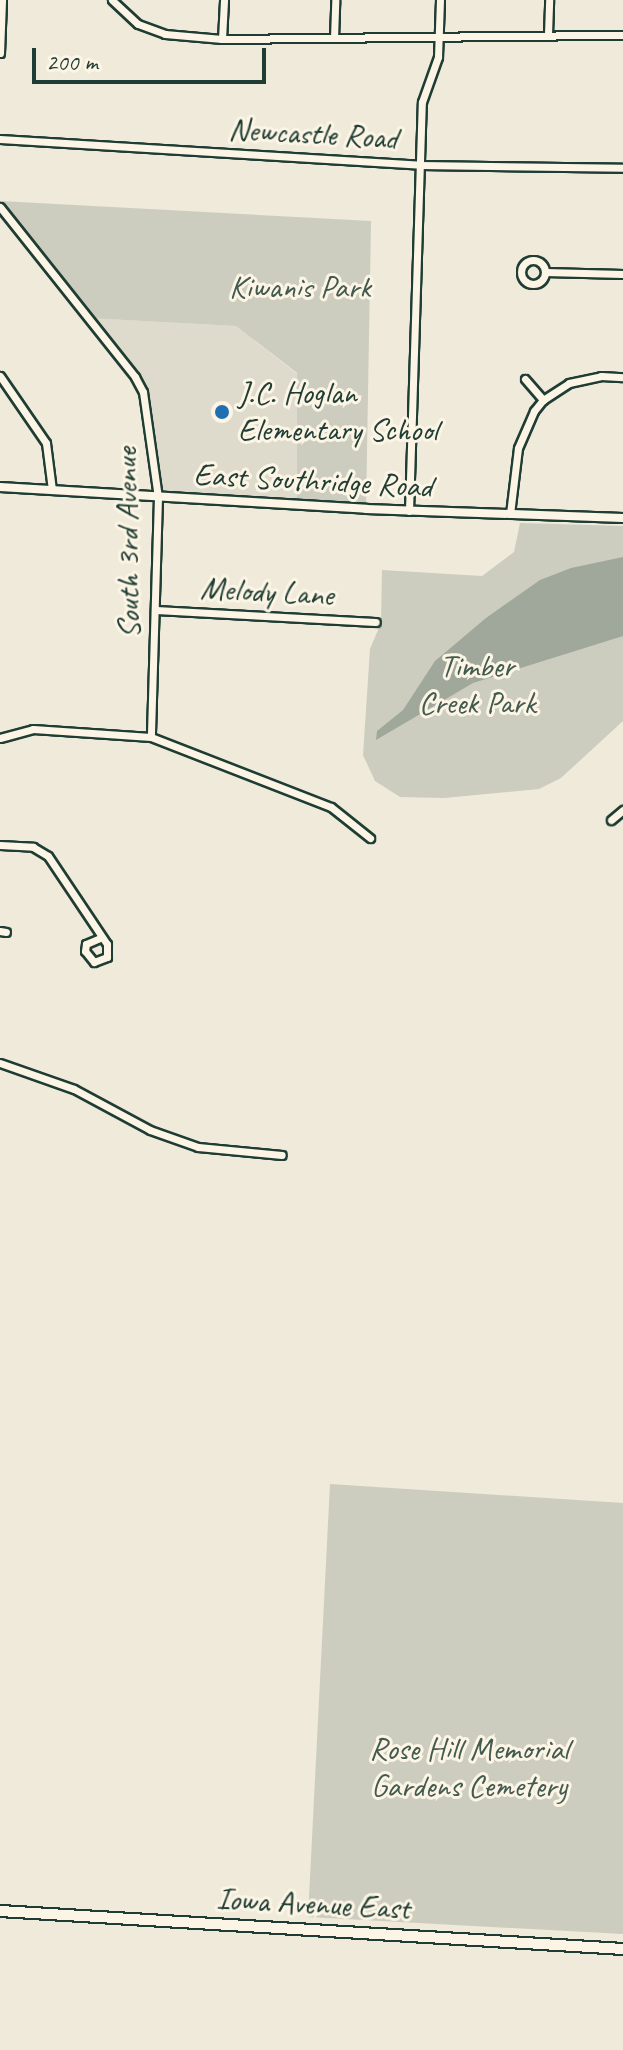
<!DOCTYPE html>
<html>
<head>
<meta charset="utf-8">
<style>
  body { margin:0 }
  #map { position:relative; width:623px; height:2050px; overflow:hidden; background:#efeada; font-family:Caveat,sans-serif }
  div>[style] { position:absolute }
  .built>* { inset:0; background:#dedbcc }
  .green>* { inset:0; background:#cccdbf }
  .water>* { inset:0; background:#9fa89a }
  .roads { filter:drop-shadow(2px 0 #1f3d34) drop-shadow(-2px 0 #1f3d34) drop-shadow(0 2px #1f3d34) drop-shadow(0 -2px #1f3d34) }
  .minor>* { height:7px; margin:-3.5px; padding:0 3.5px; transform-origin:3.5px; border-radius:3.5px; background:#fcf5e5 }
  .minor>.ring { margin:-3.5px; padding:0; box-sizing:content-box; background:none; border:7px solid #fcf5e5; border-radius:50% }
  .tertiary>* { height:8px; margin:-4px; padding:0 4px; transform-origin:4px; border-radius:4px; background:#fcf5e5 }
  .secondary>* { height:10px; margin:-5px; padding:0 5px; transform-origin:5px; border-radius:5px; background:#fcf5e5 }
  .dots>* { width:22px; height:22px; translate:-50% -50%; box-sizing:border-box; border:4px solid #fcf5e5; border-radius:50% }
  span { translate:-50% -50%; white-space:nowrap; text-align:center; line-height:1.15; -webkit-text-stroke:6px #fcf5e5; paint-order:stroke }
  .street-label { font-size:32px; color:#1f3d34 }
  .park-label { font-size:32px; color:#425a50 }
  .poi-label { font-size:32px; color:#1f3d34 }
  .left { translate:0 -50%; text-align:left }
  .scale { position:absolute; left:32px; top:48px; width:234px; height:36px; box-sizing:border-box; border:4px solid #1f3d34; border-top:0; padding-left:10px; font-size:24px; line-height:28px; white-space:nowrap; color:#1f3d34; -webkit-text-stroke:6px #fcf5e5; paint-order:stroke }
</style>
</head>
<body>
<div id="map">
  <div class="built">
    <i style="clip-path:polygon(88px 318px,236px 326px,297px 374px,297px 505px,158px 497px,141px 385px)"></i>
  </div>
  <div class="green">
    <i style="clip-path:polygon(0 201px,371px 221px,366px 509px,297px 505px,297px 373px,236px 326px,88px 318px,0 207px)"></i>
    <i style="clip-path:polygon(520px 523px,623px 526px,623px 721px,561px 778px,539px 789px,444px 798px,400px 797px,375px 781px,363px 755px,370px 649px,381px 623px,382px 570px,482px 576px,514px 552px)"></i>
    <i style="clip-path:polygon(330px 1484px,623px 1503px,623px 1934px,308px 1917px)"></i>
  </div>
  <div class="water">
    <i style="clip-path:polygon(623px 557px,623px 636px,473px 683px,376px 740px,377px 731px,403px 710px,435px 661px,486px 618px,540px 580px,571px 568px)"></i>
  </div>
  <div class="roads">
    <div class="minor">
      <i style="left:112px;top:0;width:35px;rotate:43deg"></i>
      <i style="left:138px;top:24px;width:29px;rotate:20deg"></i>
      <i style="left:165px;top:34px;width:57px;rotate:5deg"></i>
      <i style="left:222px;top:39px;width:401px;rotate:-0.6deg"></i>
      <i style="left:548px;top:34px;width:34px;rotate:-88deg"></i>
      <i style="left:334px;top:38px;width:38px;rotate:-88deg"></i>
      <i style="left:222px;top:39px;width:39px;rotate:-87deg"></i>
      <i style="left:0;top:53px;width:53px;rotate:-87.8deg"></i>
      <i style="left:0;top:139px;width:421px;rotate:3.5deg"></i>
      <i style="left:420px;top:165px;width:203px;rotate:0.8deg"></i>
      <i style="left:0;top:207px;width:217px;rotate:51.5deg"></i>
      <i style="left:135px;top:377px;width:17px;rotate:62deg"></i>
      <i style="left:143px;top:392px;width:106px;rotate:81.9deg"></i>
      <i style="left:158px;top:497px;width:240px;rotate:91.7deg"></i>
      <i class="ring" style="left:521px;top:260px;width:17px;height:17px"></i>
      <i style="left:545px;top:272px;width:78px;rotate:1.5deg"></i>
      <i style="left:0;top:376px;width:81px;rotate:55.5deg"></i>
      <i style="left:46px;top:443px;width:47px;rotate:82.7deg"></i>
      <i style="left:525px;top:379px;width:28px;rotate:49deg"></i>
      <i style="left:409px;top:511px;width:409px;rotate:-88.2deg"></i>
      <i style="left:422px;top:102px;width:48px;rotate:-70.4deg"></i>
      <i style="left:438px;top:57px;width:57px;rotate:-88deg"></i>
      <i style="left:510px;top:514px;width:66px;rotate:-83.1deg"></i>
      <i style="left:518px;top:448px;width:40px;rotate:-66.6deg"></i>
      <i style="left:534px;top:411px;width:14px;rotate:-51deg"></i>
      <i style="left:543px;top:400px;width:31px;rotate:-33deg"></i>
      <i style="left:569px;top:383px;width:33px;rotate:-12deg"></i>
      <i style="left:601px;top:376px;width:22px;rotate:3deg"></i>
      <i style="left:155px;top:610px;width:221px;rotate:3.1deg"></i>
      <i style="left:0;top:738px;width:34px;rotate:-15deg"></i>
      <i style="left:33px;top:729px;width:118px;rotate:3.9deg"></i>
      <i style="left:151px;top:737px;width:193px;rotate:21.3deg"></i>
      <i style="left:331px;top:807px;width:50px;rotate:38.5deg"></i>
      <i style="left:611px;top:820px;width:16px;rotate:-40deg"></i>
      <i style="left:0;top:845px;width:33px;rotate:3deg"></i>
      <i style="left:33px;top:847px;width:17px;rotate:31deg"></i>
      <i style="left:48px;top:856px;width:106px;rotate:56.2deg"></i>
      <i style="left:107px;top:944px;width:13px;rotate:90deg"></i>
      <i style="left:107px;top:957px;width:14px;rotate:159deg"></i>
      <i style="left:94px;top:962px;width:14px;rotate:-129deg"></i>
      <i style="left:85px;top:951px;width:7px;rotate:-82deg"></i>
      <i style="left:86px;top:944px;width:15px;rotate:-23deg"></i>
      <i style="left:0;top:931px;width:6px;rotate:9deg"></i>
      <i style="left:0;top:1063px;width:78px;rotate:19.4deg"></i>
      <i style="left:74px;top:1089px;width:86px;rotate:28.3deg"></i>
      <i style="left:150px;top:1130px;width:51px;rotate:19.5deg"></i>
      <i style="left:198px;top:1147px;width:84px;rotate:5.4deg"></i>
    </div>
    <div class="tertiary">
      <i style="left:0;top:487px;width:367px;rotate:3.4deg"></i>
      <i style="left:366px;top:509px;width:257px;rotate:2deg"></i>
    </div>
    <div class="secondary">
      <i style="left:0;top:1911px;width:624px;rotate:3.49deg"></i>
    </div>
  </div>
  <div class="dots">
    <i style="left:222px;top:412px;background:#1f6fb2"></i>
  </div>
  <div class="street-label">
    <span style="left:313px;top:134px;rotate:3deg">Newcastle Road</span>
    <span style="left:313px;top:481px;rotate:3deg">East Southridge Road</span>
    <span style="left:128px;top:543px;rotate:-91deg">South 3rd Avenue</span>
    <span style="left:267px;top:592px;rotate:3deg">Melody Lane</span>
    <span style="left:313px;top:1904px;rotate:3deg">Iowa Avenue East</span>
  </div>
  <div class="park-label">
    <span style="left:300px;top:287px">Kiwanis Park</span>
    <span style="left:477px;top:685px">Timber<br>Creek Park</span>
    <span style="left:469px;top:1768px">Rose Hill Memorial<br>Gardens Cemetery</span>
  </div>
  <div class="poi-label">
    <span class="left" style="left:238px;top:412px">J.C. Hoglan<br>Elementary School</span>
  </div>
  <div class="scale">200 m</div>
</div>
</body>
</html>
